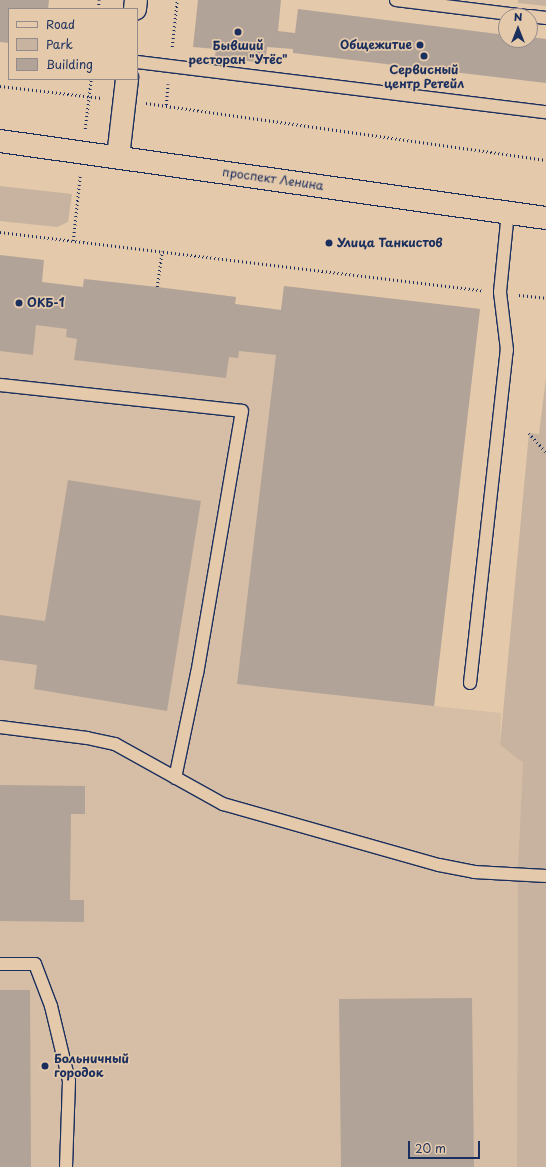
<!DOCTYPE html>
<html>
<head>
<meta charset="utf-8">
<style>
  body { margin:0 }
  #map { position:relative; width:546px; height:1167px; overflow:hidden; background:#e4c9ab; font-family:"Playpen Sans",sans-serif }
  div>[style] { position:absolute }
  .built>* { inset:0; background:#d5bea5 }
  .green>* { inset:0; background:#c7b3a0 }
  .building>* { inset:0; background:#b2a398 }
  .path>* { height:2.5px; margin-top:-1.25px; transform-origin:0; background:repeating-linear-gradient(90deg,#1b2f5e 0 1px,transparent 0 4px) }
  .roads { filter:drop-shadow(1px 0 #1b2f5e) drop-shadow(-1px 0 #1b2f5e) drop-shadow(0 1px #1b2f5e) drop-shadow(0 -1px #1b2f5e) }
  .lane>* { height:12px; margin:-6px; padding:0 6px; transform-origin:6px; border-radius:6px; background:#e4c9ab }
  .secondary>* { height:22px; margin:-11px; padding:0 11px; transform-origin:11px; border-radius:11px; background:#e4c9ab }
  .dots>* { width:11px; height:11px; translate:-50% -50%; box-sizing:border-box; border:2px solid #e4c9ab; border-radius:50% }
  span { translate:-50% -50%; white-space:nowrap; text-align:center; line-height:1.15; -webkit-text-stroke:3.5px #e4c9ab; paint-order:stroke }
  .poi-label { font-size:12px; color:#1b2f5e; font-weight:700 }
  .right { translate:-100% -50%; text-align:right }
  .left { translate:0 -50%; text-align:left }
  .street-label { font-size:12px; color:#1b2f5e }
  .legend { position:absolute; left:8px; top:8px; width:130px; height:72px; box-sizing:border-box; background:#e4c9ab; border:1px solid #948b8c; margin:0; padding:5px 7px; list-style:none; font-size:12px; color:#1b2f5e }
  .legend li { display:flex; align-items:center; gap:8px; height:20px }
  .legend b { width:20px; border:1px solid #948b8c }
  .north { position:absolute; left:498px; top:8px; width:40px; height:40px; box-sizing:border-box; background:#e4c9ab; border:1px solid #948b8c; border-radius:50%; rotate:0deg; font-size:11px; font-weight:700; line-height:16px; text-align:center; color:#1b2f5e }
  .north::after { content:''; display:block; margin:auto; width:14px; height:18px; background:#1b2f5e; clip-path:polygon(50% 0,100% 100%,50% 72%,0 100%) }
  .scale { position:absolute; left:408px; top:1141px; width:72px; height:18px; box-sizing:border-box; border:2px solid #1b2f5e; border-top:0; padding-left:5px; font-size:12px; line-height:14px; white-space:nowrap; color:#1b2f5e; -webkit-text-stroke:3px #e4c9ab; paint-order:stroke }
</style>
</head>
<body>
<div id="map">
  <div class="built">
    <i style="clip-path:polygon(0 255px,42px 282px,83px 287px,84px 279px,157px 287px,236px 297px,235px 304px,281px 310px,284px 286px,480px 309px,434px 706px,501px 713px,500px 745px,523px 763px,518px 863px,517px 1167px,0 1167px)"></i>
  </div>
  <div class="green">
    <i style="clip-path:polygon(518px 0,546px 0,546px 6px,518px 3px)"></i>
    <i style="clip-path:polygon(0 186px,72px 194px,68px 222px,57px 227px,0 221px)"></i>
    <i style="clip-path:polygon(546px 378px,546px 1167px,517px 1167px,518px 863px,523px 763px,500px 745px,529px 433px,539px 434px)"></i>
  </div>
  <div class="building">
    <i style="clip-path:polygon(0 0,49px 0,48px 9px,9px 9px,9px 43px,0 42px)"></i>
    <i style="clip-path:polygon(198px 0,281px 0,278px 31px,286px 32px,295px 33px,298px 9px,506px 35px,506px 40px,530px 40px,530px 37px,546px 39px,546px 83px,293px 53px,293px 49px,267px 47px,265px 63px,215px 57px,216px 49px,193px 47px)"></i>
    <i style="clip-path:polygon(0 255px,44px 260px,42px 282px,83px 287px,84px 279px,157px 287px,236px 297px,235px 304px,281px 310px,284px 286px,480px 309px,434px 706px,237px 684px,276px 355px,239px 351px,238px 358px,229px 357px,226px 378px,74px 360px,77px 339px,66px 337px,67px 329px,36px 325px,33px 355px,0 351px)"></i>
    <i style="clip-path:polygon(68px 480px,201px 501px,167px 711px,34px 689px,37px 665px,0 660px,0 615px,45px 621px)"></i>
    <i style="clip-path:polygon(0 785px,85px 786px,85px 814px,71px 814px,70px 900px,84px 900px,84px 922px,0 921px)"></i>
    <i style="clip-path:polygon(0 990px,30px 990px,31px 1167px,0 1167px)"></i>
    <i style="clip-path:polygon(472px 998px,474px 1167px,341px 1167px,339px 999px)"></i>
  </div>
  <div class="path">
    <i style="left:98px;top:9px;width:9px;rotate:-84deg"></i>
    <i style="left:172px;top:47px;width:47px;rotate:-83.9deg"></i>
    <i style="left:0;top:86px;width:103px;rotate:6.7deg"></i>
    <i style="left:146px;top:103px;width:404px;rotate:8.1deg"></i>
    <i style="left:166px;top:105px;width:21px;rotate:-85deg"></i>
    <i style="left:85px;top:129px;width:50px;rotate:-83.2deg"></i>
    <i style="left:0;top:232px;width:485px;rotate:6.9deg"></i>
    <i style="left:73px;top:241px;width:66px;rotate:-83.9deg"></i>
    <i style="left:157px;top:287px;width:36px;rotate:-82deg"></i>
    <i style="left:519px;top:295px;width:27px;rotate:6deg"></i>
    <i style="left:529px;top:433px;width:25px;rotate:48deg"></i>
  </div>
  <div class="roads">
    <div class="lane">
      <i style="left:396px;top:0;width:131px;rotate:7deg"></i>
      <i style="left:530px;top:16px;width:16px;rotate:7deg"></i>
      <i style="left:137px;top:62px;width:412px;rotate:7deg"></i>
      <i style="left:0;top:385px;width:243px;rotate:6.1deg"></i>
      <i style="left:242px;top:411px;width:266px;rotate:99.7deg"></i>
      <i style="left:197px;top:673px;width:107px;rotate:101.8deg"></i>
      <i style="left:470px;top:683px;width:335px;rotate:-83.7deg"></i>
      <i style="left:507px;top:350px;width:58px;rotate:-96.9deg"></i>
      <i style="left:500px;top:292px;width:80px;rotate:-84.3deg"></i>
      <i style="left:0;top:727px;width:88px;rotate:7.2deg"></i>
      <i style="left:87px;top:738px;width:29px;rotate:12deg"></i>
      <i style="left:115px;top:744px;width:124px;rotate:29.1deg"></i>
      <i style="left:223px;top:804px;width:224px;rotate:15.8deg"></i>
      <i style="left:439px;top:865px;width:36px;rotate:11deg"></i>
      <i style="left:474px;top:872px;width:72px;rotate:3.2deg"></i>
      <i style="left:0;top:964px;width:35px"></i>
      <i style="left:35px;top:964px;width:45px;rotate:69.1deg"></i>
      <i style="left:51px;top:1006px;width:77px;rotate:76.5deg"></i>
      <i style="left:69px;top:1081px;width:86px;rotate:92deg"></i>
    </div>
    <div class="secondary">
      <i style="left:135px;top:9px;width:9px;rotate:-84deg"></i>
      <i style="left:0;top:141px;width:551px;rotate:8.03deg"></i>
      <i style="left:118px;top:157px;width:79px;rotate:-83.4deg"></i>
    </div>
  </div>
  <div class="dots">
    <i style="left:238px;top:32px;background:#1b2f5e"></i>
    <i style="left:420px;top:45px;background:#1b2f5e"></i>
    <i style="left:424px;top:56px;background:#1b2f5e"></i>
    <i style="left:329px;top:243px;background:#1b2f5e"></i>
    <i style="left:19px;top:303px;background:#1b2f5e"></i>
    <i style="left:45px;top:1066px;background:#1b2f5e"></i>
  </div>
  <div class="poi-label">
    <span class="right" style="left:412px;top:45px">Общежитие</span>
    <span style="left:238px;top:53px">Бывший<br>ресторан "Утёс"</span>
    <span style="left:424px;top:77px">Сервисный<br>центр Ретейл</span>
    <span class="left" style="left:337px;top:243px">Улица Танкистов</span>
    <span class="left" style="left:27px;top:303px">ОКБ-1</span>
    <span class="left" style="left:54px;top:1066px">Больничный<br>городок</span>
  </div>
  <div class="street-label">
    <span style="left:273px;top:179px;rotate:8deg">проспект Ленина</span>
  </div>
  <ul class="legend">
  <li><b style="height:5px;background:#e4c9ab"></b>Road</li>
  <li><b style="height:11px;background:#c7b3a0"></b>Park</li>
  <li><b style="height:11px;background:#b2a398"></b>Building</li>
  </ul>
  <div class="north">N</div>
  <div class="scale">20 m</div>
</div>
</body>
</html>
